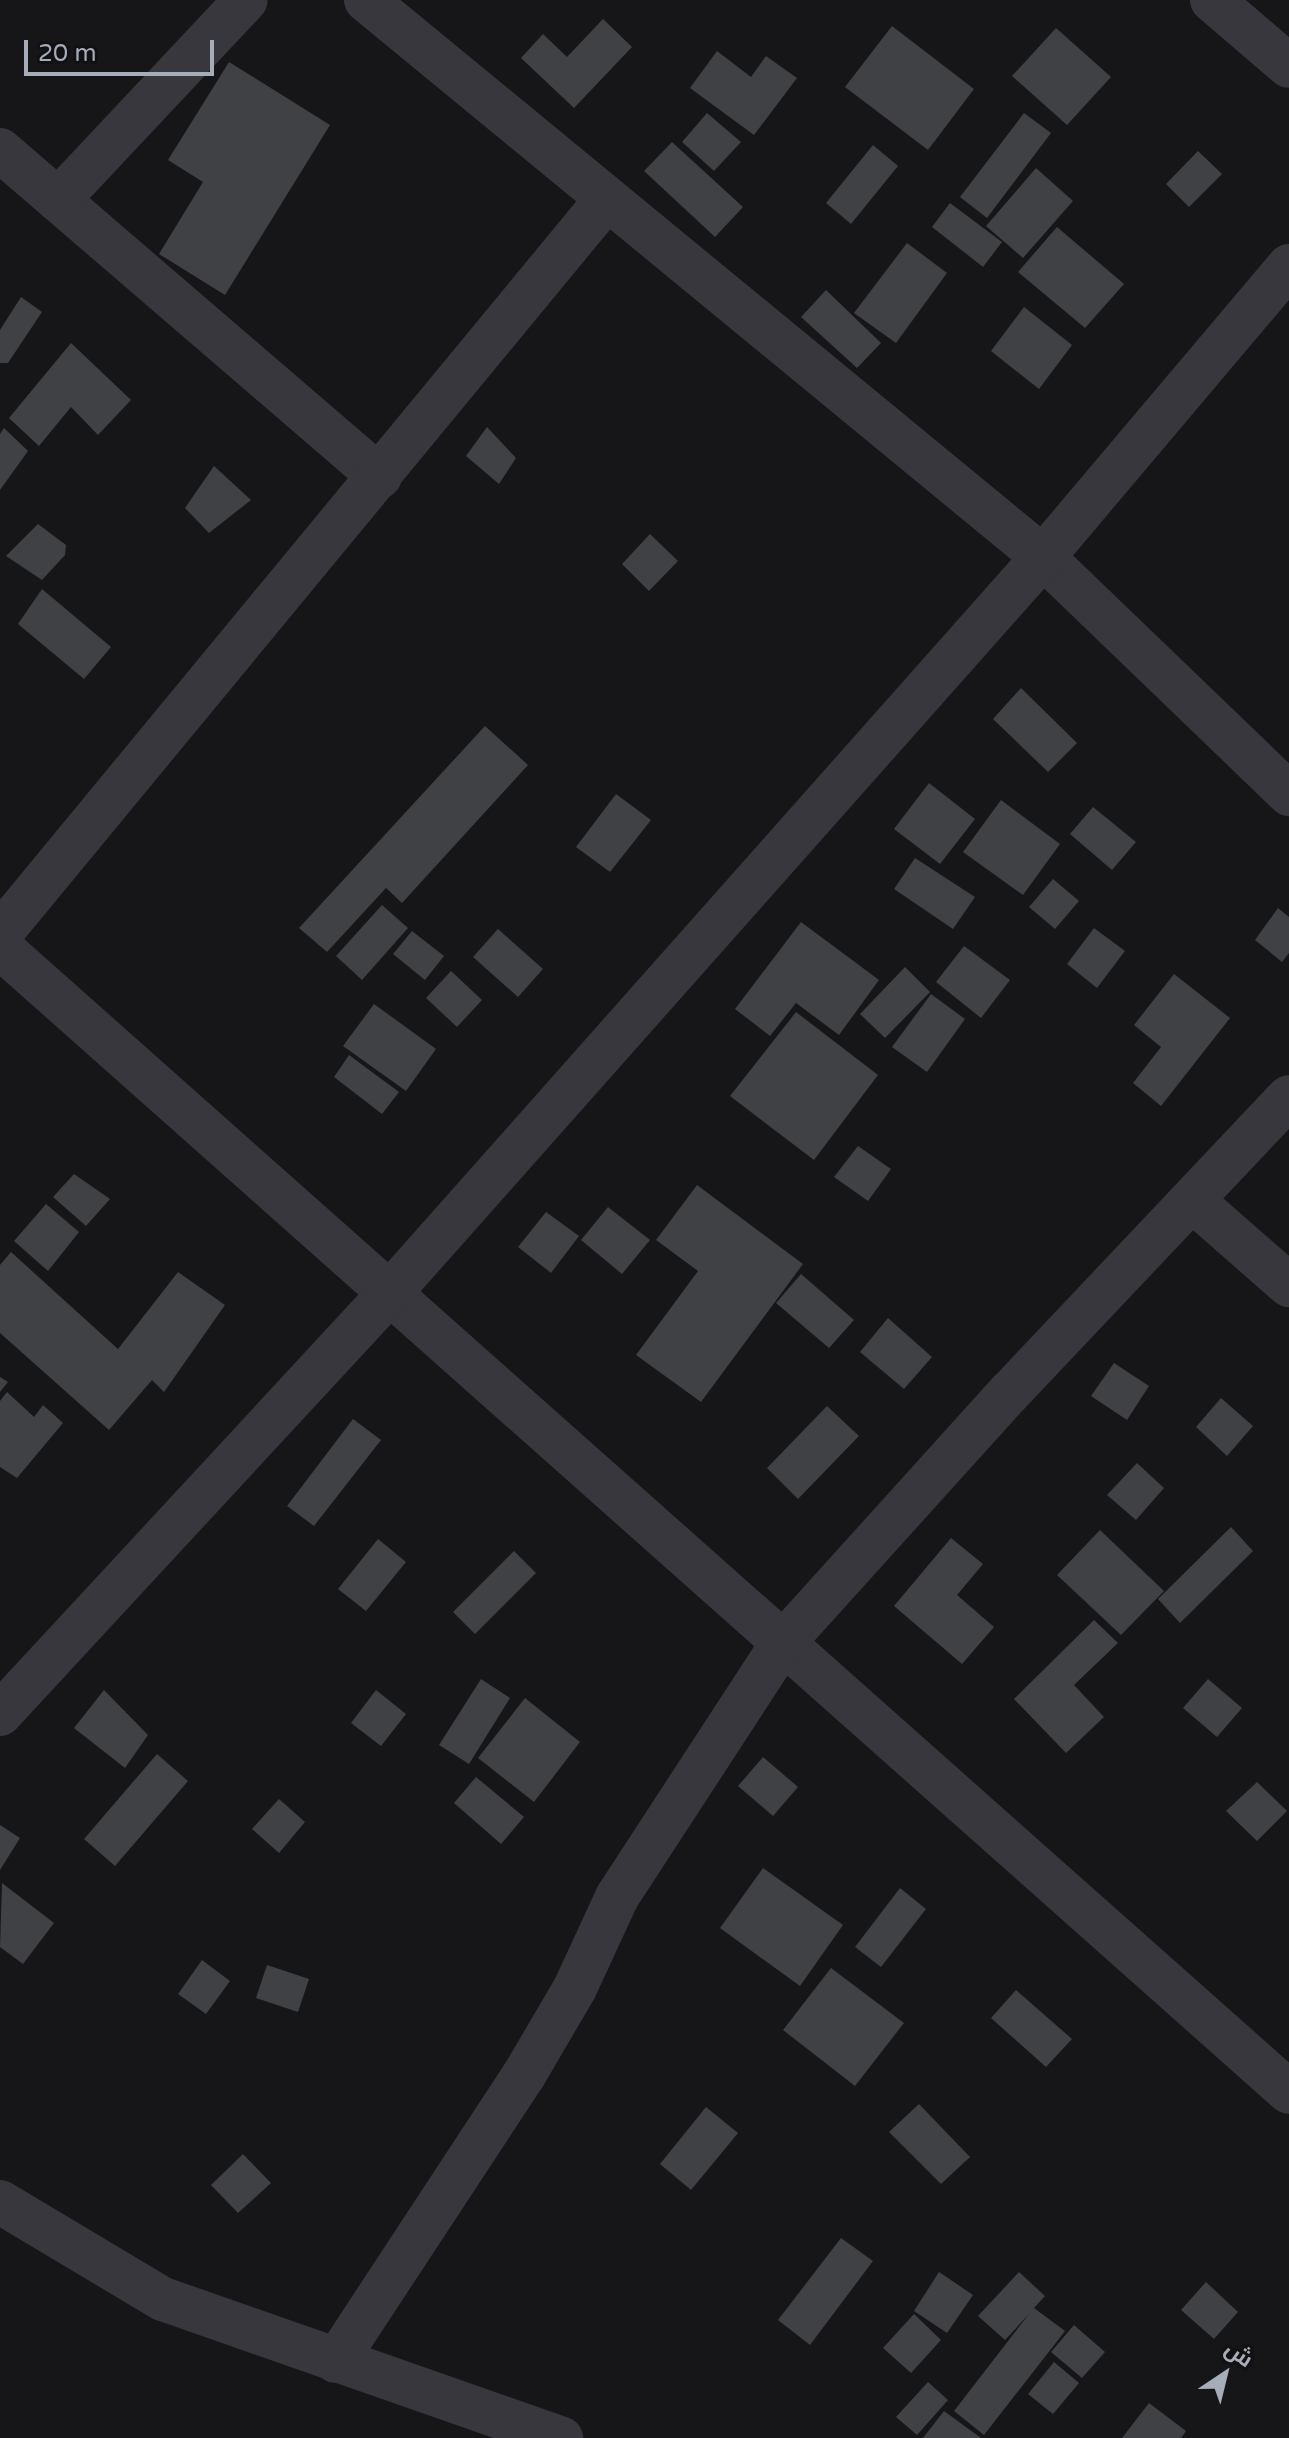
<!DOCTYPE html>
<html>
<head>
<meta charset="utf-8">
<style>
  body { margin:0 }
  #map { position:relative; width:1289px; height:2438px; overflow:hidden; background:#161618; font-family:"Varela Round",Cairo,sans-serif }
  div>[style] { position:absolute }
  .building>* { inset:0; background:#404145 }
  .street>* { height:44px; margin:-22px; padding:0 22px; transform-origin:22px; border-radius:22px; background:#37373d }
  span { translate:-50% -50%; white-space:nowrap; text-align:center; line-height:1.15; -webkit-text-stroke:6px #111113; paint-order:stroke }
  .north { position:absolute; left:1185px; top:2334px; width:80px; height:80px; -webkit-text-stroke:6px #111113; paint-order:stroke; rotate:35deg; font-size:22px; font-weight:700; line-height:32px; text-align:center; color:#a7acb9 }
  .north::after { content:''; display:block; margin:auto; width:28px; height:36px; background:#a7acb9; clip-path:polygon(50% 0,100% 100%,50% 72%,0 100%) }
  .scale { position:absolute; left:24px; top:40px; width:190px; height:36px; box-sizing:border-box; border:4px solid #a7acb9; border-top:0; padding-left:10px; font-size:24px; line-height:28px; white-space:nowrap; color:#a7acb9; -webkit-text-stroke:6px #111113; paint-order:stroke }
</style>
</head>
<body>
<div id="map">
  <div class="building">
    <i style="clip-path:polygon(603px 19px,632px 47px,574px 108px,521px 58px,543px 34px,567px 57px)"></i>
    <i style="clip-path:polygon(892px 26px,974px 89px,928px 150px,845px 87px)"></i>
    <i style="clip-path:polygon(1056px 28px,1111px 77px,1067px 125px,1012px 76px)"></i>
    <i style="clip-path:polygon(717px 51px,751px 77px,766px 56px,797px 78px,754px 135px,690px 88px)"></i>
    <i style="clip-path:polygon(229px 62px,330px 125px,225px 295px,159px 254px,203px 182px,168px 160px)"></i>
    <i style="clip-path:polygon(707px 113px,741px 142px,714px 171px,682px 142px)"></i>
    <i style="clip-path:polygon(1024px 113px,1051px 133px,987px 218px,960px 197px)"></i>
    <i style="clip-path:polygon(672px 142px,743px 207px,715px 237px,644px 171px)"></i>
    <i style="clip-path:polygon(873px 145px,898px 166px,851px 224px,826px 203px)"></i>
    <i style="clip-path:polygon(1198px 151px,1222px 174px,1189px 207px,1166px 184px)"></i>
    <i style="clip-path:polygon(1036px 168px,1073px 201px,1023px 258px,986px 226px)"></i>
    <i style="clip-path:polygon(950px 203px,1002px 242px,983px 267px,932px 227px)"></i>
    <i style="clip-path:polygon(1057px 227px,1124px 284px,1085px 328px,1018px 272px)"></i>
    <i style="clip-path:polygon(907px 243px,947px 273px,896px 343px,854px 313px)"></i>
    <i style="clip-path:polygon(826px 290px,881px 343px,857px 368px,801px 317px)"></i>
    <i style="clip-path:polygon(21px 297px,42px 312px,8px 363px,0 363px,0 330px)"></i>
    <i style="clip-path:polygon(1024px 307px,1072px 345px,1039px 389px,991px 351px)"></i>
    <i style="clip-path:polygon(71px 343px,131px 400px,98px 435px,71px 407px,39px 446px,9px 418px)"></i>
    <i style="clip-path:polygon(487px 427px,516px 458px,499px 484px,466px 456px)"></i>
    <i style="clip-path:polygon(4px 428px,28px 451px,0 490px,0 434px)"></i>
    <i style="clip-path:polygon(214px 466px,251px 500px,209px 533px,185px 508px)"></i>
    <i style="clip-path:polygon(38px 524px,66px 545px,65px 555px,42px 580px,6px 556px)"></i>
    <i style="clip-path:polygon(650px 534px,678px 561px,649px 591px,622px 564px)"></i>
    <i style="clip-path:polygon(42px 589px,111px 647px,84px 679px,18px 624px)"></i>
    <i style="clip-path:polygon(1021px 688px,1077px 743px,1048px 772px,993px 719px)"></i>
    <i style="clip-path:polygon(485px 726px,528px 765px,402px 903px,386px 888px,327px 952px,299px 928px)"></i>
    <i style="clip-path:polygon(929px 783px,975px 819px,940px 864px,894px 829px)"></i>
    <i style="clip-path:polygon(616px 794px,651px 820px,610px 872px,576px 847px)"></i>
    <i style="clip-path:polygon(1001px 800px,1060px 844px,1023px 895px,963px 852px)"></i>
    <i style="clip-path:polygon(1093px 807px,1136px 842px,1112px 870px,1070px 834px)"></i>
    <i style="clip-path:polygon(915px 858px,975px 897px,953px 929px,894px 889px)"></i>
    <i style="clip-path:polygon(1053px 879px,1079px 901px,1055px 929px,1029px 907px)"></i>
    <i style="clip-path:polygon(382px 905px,408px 928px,362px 980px,336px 956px)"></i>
    <i style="clip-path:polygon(1278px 908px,1289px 917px,1289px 953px,1282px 962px,1255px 940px)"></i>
    <i style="clip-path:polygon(801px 922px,879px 980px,839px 1035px,796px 1003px,770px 1036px,735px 1009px)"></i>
    <i style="clip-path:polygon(1094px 928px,1125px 951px,1097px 988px,1067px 964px)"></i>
    <i style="clip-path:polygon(498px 929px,543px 969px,518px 997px,473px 957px)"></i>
    <i style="clip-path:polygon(412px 931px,444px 956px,425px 980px,393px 954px)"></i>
    <i style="clip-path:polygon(964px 946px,1010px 980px,981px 1018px,936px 982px)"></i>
    <i style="clip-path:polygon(905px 967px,930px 992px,885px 1038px,860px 1014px)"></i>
    <i style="clip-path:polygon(451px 971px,482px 1000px,457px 1027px,426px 998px)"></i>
    <i style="clip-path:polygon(1174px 974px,1230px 1018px,1161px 1106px,1133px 1083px,1161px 1047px,1134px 1025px)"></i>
    <i style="clip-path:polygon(931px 994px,965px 1019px,927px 1072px,892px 1047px)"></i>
    <i style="clip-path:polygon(374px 1004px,436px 1049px,406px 1091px,343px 1046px)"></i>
    <i style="clip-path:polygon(796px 1012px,878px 1075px,814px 1160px,730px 1096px)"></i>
    <i style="clip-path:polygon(349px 1055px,399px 1092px,382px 1114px,334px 1077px)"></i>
    <i style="clip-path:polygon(858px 1146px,891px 1169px,868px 1201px,834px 1177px)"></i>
    <i style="clip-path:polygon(74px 1174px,110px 1199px,86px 1226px,53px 1197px)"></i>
    <i style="clip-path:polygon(697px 1185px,803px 1264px,701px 1402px,636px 1355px,698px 1271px,656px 1240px)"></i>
    <i style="clip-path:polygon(46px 1204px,79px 1232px,48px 1271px,14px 1241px)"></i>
    <i style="clip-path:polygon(608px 1207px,650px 1240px,622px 1274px,581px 1240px)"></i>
    <i style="clip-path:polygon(546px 1212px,579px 1236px,551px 1273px,518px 1247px)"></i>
    <i style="clip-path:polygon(11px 1252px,118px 1349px,178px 1272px,225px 1305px,164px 1392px,152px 1380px,109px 1430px,0 1333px,0 1265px)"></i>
    <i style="clip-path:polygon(801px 1274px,854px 1320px,829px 1348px,776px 1303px)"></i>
    <i style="clip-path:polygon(888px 1318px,932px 1357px,904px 1389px,860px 1352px)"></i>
    <i style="clip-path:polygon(1114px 1363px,1149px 1386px,1127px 1420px,1091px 1396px)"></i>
    <i style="clip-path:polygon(0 1377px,8px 1382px,0 1392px)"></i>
    <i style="clip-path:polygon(7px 1392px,34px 1417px,43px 1405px,63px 1423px,17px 1478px,0 1467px,0 1401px)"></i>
    <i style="clip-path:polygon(1221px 1398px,1253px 1426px,1227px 1456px,1196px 1427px)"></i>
    <i style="clip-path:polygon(827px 1406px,859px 1436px,798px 1499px,767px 1468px)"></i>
    <i style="clip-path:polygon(353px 1419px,381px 1440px,314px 1526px,287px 1506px)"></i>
    <i style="clip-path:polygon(1137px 1463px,1164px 1488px,1136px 1520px,1107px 1495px)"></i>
    <i style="clip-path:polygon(1231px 1527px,1253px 1551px,1180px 1623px,1158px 1599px)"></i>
    <i style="clip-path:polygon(1100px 1530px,1164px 1591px,1121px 1635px,1057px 1575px)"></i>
    <i style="clip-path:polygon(951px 1538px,983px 1564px,957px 1595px,994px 1627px,962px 1664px,894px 1606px)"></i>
    <i style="clip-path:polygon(378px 1539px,406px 1562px,366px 1611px,338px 1589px)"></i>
    <i style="clip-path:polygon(514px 1551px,536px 1573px,475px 1634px,453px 1612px)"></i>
    <i style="clip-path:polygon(1094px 1620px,1118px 1643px,1074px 1685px,1104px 1717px,1066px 1753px,1014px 1699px)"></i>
    <i style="clip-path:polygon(481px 1679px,510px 1698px,469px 1764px,439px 1745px)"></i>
    <i style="clip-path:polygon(1208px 1679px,1242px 1708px,1217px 1737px,1183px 1708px)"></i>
    <i style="clip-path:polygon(104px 1690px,148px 1735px,125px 1768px,74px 1728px)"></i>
    <i style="clip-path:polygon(376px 1690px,406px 1714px,381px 1746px,351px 1723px)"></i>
    <i style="clip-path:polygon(525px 1698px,580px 1742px,534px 1802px,478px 1758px)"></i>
    <i style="clip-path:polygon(157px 1754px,188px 1781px,115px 1866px,84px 1839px)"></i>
    <i style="clip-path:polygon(763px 1757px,798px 1787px,773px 1816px,738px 1786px)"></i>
    <i style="clip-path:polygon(476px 1777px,524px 1817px,501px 1844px,454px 1803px)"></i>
    <i style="clip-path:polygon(1257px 1782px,1287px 1811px,1257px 1841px,1226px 1811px)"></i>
    <i style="clip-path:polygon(279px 1799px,305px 1822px,279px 1853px,252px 1829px)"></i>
    <i style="clip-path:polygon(0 1825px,20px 1838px,0 1870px)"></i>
    <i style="clip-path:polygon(763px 1868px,843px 1925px,800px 1986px,720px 1928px)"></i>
    <i style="clip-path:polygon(2px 1883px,54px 1923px,23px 1964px,0 1947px)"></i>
    <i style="clip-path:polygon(900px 1888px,926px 1909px,881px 1967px,855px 1947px)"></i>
    <i style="clip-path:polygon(202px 1960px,230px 1981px,206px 2014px,178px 1994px)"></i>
    <i style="clip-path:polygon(267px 1965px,309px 1979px,298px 2012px,256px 1998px)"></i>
    <i style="clip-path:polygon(831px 1968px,904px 2023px,855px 2086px,783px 2030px)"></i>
    <i style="clip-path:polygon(1016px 1990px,1072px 2039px,1046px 2067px,991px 2018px)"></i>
    <i style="clip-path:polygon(919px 2104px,970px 2157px,941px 2184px,889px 2132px)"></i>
    <i style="clip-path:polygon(706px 2107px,738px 2133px,691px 2190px,660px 2164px)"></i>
    <i style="clip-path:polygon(243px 2154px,271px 2183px,238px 2213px,211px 2185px)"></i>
    <i style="clip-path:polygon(841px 2238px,873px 2261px,810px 2345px,778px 2320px)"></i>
    <i style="clip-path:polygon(939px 2272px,973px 2295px,947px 2333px,914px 2311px)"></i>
    <i style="clip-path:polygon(1019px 2272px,1045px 2296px,1034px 2308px,1065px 2331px,984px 2435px,954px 2411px,1029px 2314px,1005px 2340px,978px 2316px)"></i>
    <i style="clip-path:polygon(1206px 2282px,1238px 2312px,1214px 2339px,1181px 2310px)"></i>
    <i style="clip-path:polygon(914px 2314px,941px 2340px,911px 2373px,883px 2348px)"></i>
    <i style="clip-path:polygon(1074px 2325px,1105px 2352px,1082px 2378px,1051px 2352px)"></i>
    <i style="clip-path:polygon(1054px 2362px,1079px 2383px,1053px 2414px,1028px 2394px)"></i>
    <i style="clip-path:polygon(928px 2382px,948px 2400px,917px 2435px,896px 2417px)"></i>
    <i style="clip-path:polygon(1149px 2403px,1186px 2431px,1181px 2438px,1122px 2438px)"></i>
    <i style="clip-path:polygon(944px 2411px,981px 2438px,923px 2438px)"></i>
  </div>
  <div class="street">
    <i style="left:366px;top:0;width:877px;rotate:39.45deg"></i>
    <i style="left:1043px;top:557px;width:342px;rotate:43.9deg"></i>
    <i style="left:1212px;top:0;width:101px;rotate:40.6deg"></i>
    <i style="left:0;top:150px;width:501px;rotate:40.71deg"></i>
    <i style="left:58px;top:200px;width:274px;rotate:-46.8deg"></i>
    <i style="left:0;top:934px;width:950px;rotate:-50.46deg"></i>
    <i style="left:0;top:947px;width:1724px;rotate:41.61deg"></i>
    <i style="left:1193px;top:1201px;width:128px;rotate:41.2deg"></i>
    <i style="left:0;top:1714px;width:571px;rotate:-47.2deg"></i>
    <i style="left:388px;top:1295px;width:987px;rotate:-48.41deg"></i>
    <i style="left:1043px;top:557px;width:381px;rotate:-49.8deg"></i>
    <i style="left:0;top:2202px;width:190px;rotate:30.8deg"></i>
    <i style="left:163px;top:2299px;width:422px;rotate:19.3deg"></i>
    <i style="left:336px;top:2361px;width:342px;rotate:-56.7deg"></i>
    <i style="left:524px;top:2075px;width:101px;rotate:-59.6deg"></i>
    <i style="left:575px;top:1988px;width:100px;rotate:-65.2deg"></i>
    <i style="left:617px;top:1897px;width:301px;rotate:-56.9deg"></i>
    <i style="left:781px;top:1645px;width:340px;rotate:-47.9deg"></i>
    <i style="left:1009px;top:1393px;width:407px;rotate:-46.6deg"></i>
  </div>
  <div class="north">ش</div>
  <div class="scale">20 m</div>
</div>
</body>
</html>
